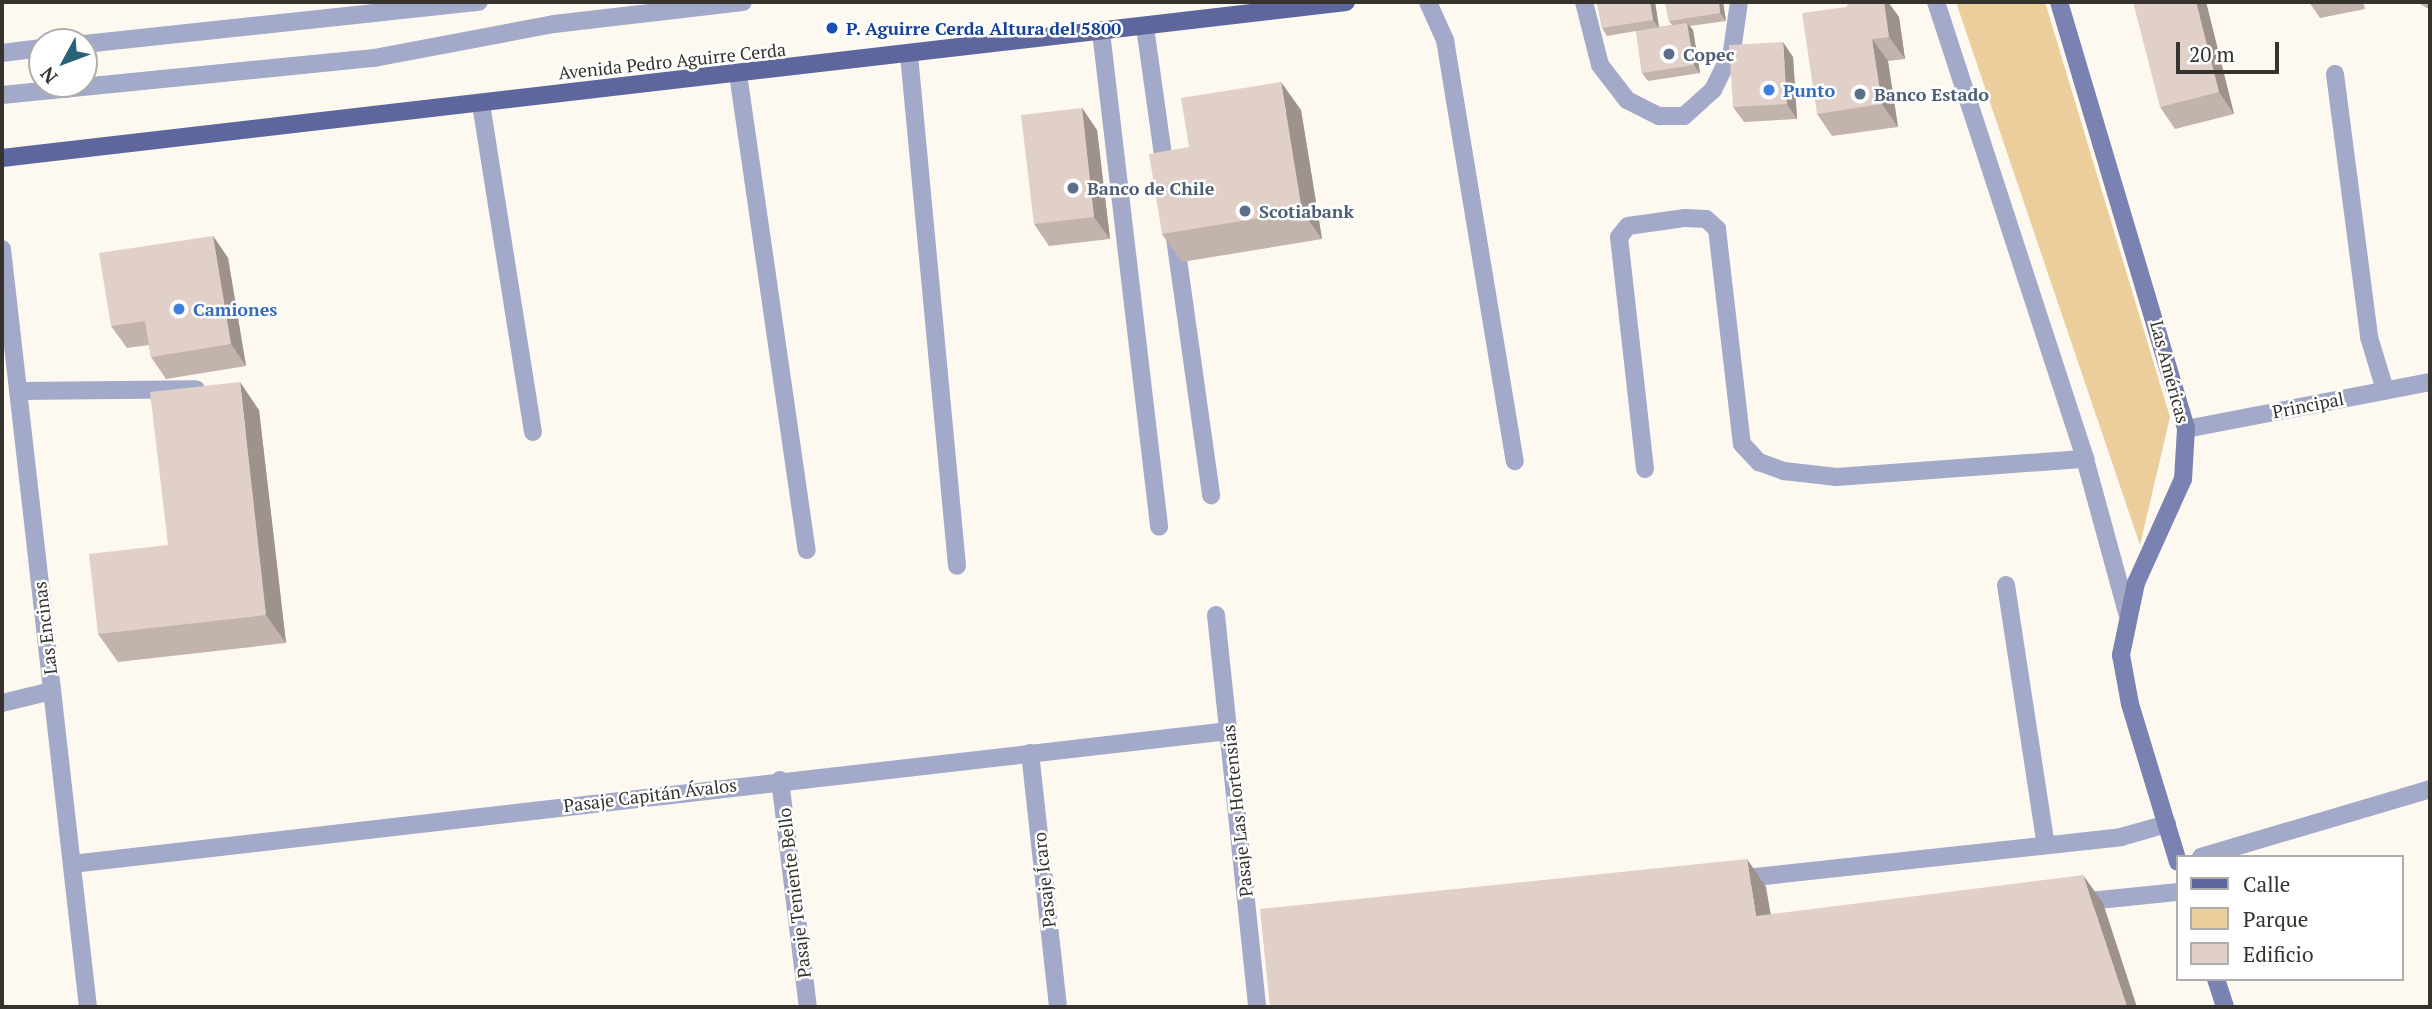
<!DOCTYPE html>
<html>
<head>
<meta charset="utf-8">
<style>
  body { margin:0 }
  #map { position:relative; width:2432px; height:1009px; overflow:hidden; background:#fef9f0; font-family:"PT Serif",serif }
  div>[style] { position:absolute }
  .green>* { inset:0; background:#ecce9c }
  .lane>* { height:18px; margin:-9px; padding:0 9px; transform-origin:9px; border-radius:9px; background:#a3a9c9 }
  .street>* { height:18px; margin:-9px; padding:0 9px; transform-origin:9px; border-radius:9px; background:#a3a9c9 }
  .secondary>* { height:18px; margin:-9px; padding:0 9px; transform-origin:9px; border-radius:9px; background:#7982b0 }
  .primary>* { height:18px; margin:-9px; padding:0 9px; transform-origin:9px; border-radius:9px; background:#5d669d }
  .wall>* { inset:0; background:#c2b3ac }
  .shaded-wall>* { inset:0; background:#9e928c }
  .building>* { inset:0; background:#e1d0c8 }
  .dots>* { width:19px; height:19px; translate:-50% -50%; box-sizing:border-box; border:4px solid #fff; border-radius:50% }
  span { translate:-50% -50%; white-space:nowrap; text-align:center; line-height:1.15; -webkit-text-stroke:5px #fff; paint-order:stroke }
  .transit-label { font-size:18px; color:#164399; font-weight:700 }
  .left { translate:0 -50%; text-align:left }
  .service-label { font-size:18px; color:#4e5e75; font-weight:700 }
  .street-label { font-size:18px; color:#36322d }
  .shop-label { font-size:18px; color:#366cbe; font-weight:700 }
  .frame { position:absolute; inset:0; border:4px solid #36322d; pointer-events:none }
  .legend { position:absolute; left:2176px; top:855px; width:228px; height:126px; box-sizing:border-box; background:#fff; border:2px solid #afadab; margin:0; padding:9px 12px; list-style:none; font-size:21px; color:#36322d }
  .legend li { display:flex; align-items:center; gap:14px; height:35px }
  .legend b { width:35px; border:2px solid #afadab }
  .north { position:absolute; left:28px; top:28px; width:70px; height:70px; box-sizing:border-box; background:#fff; border:2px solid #afadab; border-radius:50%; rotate:229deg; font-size:19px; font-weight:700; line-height:28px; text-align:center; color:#36322d }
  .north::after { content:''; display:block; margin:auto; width:24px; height:32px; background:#266079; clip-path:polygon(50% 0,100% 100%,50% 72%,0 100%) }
  .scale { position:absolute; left:2176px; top:42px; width:103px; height:32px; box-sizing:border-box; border:4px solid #36322d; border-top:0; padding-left:9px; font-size:21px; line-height:24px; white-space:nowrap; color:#36322d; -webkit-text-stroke:5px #fff; paint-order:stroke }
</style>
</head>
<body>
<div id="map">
  <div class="green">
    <i style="clip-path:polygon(1956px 2px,2045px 2px,2170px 417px,2140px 545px)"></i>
  </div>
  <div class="lane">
    <i style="left:1428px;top:2px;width:42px;rotate:65.9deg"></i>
    <i style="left:1445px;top:40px;width:427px;rotate:80.6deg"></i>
    <i style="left:1584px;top:2px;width:65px;rotate:75.7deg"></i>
    <i style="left:1600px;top:65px;width:44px;rotate:52.4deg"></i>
    <i style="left:1627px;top:100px;width:36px;rotate:27deg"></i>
    <i style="left:1659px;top:116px;width:25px"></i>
    <i style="left:1684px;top:116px;width:39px;rotate:-42deg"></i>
    <i style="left:1713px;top:90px;width:43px;rotate:-64deg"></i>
    <i style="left:1732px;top:51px;width:49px;rotate:-81.9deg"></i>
    <i style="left:1936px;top:2px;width:481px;rotate:71.9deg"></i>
    <i style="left:2085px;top:459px;width:160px;rotate:74.7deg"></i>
    <i style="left:1145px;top:27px;width:150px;rotate:82deg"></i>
    <i style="left:1101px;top:32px;width:498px;rotate:83.3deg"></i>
    <i style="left:84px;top:44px;width:397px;rotate:-6.1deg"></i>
    <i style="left:2px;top:53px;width:40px;rotate:-7.1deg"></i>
    <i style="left:909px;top:55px;width:513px;rotate:84.63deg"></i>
    <i style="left:738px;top:74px;width:481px;rotate:81.8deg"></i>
    <i style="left:2335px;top:74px;width:265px;rotate:82.6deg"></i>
    <i style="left:2369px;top:337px;width:55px;rotate:73.2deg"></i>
    <i style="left:2px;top:95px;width:374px;rotate:-5.7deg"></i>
    <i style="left:374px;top:58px;width:183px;rotate:-10.7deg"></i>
    <i style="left:554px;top:24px;width:190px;rotate:-6.6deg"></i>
    <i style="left:481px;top:104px;width:332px;rotate:81deg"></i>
    <i style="left:1174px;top:231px;width:267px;rotate:82deg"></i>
    <i style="left:18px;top:391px;width:178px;rotate:-0.6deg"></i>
    <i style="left:1645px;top:469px;width:233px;rotate:-96.4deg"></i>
    <i style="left:1619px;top:237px;width:14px;rotate:-51deg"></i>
    <i style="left:1628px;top:226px;width:58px;rotate:-8deg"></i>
    <i style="left:1685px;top:218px;width:21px;rotate:3deg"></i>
    <i style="left:1706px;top:219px;width:15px;rotate:42deg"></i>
    <i style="left:1717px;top:229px;width:216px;rotate:83.4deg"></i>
    <i style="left:1742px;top:444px;width:25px;rotate:47deg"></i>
    <i style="left:1759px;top:462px;width:27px;rotate:20deg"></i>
    <i style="left:1784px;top:471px;width:53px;rotate:6.5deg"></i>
    <i style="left:1837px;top:477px;width:249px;rotate:-4.2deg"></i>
    <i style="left:2006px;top:585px;width:263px;rotate:81.3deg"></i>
    <i style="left:2px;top:703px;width:51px;rotate:-13.5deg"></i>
    <i style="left:1737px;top:879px;width:386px;rotate:-6.2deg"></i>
    <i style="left:2121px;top:837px;width:48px;rotate:-15.8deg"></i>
    <i style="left:2079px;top:902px;width:100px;rotate:-5.8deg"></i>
  </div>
  <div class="street">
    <i style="left:2px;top:249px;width:763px;rotate:83.53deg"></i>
    <i style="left:2186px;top:429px;width:248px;rotate:-10.9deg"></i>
    <i style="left:1216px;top:615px;width:394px;rotate:84deg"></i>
    <i style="left:1030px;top:753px;width:256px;rotate:83.7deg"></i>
    <i style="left:780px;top:780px;width:229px;rotate:83deg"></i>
    <i style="left:2201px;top:857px;width:239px;rotate:-16.5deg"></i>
    <i style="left:72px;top:864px;width:1164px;rotate:-6.56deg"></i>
  </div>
  <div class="secondary">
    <i style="left:2059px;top:2px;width:445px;rotate:73.4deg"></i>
    <i style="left:2186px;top:429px;width:50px;rotate:93.4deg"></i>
    <i style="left:2183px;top:479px;width:114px;rotate:114.3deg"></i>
    <i style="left:2136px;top:583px;width:74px;rotate:101.8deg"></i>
    <i style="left:2121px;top:655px;width:50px;rotate:79.6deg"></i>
    <i style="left:2130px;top:704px;width:165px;rotate:73.1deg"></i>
    <i style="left:2216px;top:979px;width:29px;rotate:72deg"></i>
  </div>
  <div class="primary">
    <i style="left:2px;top:158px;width:1353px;rotate:-6.62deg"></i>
  </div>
  <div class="wall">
    <i style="clip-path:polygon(1597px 2px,1655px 2px,1659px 27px,1672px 25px,1669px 21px,1665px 2px,1723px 2px,1726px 21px,1690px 26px,1693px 30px,1700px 73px,1648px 81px,1642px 73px,1636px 31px,1607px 36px,1602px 28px)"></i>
    <i style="clip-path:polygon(1850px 2px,1888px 2px,1899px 17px,1905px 59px,1888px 61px,1898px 127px,1832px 136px,1817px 114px)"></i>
    <i style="clip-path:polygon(2206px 2px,2234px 114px,2175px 129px,2160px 107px)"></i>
    <i style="clip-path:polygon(2309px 2px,2363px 2px,2365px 9px,2320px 18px)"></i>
    <i style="clip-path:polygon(2417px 2px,2430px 2px,2430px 10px)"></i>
    <i style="clip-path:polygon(1793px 57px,1797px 119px,1744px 122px,1733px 107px)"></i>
    <i style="clip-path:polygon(1082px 108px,1097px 130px,1110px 239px,1049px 246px,1034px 224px)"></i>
    <i style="clip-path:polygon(1301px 110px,1322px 239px,1182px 262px,1162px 234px,1189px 147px)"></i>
    <i style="clip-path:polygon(213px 236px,228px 258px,246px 366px,166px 379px,151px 357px,149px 345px,127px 348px,111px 326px)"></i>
    <i style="clip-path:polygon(259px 410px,286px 643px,118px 662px,98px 634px,168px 545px)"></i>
  </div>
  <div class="shaded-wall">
    <i style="clip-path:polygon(1650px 2px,1655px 2px,1659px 28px,1653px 20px)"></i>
    <i style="clip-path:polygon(1719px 2px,1723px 2px,1726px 21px,1720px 13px)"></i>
    <i style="clip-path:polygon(1884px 2px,1888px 2px,1899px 17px,1905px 59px,1889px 37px)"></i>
    <i style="clip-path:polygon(2196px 2px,2206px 2px,2234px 114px,2219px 92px)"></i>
    <i style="clip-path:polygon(1687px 23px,1693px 30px,1700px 73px,1694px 65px)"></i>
    <i style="clip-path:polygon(1872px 39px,1888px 61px,1898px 127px,1882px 104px)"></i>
    <i style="clip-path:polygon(1783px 42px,1793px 57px,1797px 119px,1787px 104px)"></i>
    <i style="clip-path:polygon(1281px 82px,1301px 110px,1322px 239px,1302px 211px)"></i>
    <i style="clip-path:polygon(1082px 108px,1097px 130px,1110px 239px,1094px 217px)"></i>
    <i style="clip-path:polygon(213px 236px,228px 258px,246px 366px,231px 344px)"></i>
    <i style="clip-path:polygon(240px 382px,259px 410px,286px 643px,266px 615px)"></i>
    <i style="clip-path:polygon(1747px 859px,1766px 887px,1776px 944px,1756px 916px)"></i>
    <i style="clip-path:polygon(2083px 875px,2103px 903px,2137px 1007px,2127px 1007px)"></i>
  </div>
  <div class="building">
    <i style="clip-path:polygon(1597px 2px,1650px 2px,1653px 20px,1602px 28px)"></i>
    <i style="clip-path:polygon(1665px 2px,1719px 2px,1720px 13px,1669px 21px)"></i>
    <i style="clip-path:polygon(1850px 2px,1884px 2px,1889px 37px,1872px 39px,1882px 104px,1817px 114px,1802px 13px,1846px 7px)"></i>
    <i style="clip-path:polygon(2133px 2px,2196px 2px,2219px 92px,2160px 107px)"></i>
    <i style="clip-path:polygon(1687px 23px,1694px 65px,1642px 73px,1636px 31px)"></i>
    <i style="clip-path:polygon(1783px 42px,1787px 104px,1733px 107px,1729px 45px)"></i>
    <i style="clip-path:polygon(1281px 82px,1302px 211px,1162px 234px,1149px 154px,1189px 147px,1181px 98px)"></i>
    <i style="clip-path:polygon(1082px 108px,1094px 217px,1034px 224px,1021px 115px)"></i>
    <i style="clip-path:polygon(213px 236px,231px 344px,151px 357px,145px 321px,111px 326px,99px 253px)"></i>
    <i style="clip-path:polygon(240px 382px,266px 615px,98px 634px,89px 554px,168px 545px,150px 392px)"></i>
    <i style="clip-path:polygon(1747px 859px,1756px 916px,2083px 875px,2127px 1007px,1270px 1007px,1260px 909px)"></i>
  </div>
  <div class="dots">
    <i style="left:832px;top:28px;background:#1a4fb4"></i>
    <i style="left:1669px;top:54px;background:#5c6f8a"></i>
    <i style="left:1769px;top:90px;background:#3f7fe0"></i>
    <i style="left:1860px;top:94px;background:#5c6f8a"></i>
    <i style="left:1073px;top:188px;background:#5c6f8a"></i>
    <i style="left:1245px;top:211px;background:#5c6f8a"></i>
    <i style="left:179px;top:309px;background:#3f7fe0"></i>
  </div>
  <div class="transit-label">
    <span class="left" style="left:846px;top:28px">P. Aguirre Cerda Altura del 5800</span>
  </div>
  <div class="service-label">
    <span class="left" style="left:1683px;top:54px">Copec</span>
    <span class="left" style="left:1874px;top:94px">Banco Estado</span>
    <span class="left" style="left:1087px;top:188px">Banco de Chile</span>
    <span class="left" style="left:1259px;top:211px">Scotiabank</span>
  </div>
  <div class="street-label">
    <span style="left:672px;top:61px;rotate:-6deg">Avenida Pedro Aguirre Cerda</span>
    <span style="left:2170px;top:372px;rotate:75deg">Las Américas</span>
    <span style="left:2308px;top:405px;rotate:-11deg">Principal</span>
    <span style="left:45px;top:628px;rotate:-97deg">Las Encinas</span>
    <span style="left:650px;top:795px;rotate:-7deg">Pasaje Capitán Ávalos</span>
    <span style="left:1237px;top:811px;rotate:-96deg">Pasaje Las Hortensias</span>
    <span style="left:1044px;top:880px;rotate:-96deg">Pasaje Ícaro</span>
    <span style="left:794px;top:893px;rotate:-97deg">Pasaje Teniente Bello</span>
  </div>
  <div class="shop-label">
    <span class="left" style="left:1783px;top:90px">Punto</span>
    <span class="left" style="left:193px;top:309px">Camiones</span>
  </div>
  <div class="frame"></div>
  <ul class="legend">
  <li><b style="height:9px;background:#5d669d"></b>Calle</li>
  <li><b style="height:19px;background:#ecce9c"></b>Parque</li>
  <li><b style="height:19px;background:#e1d0c8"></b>Edificio</li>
  </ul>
  <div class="north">N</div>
  <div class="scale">20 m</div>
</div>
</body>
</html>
